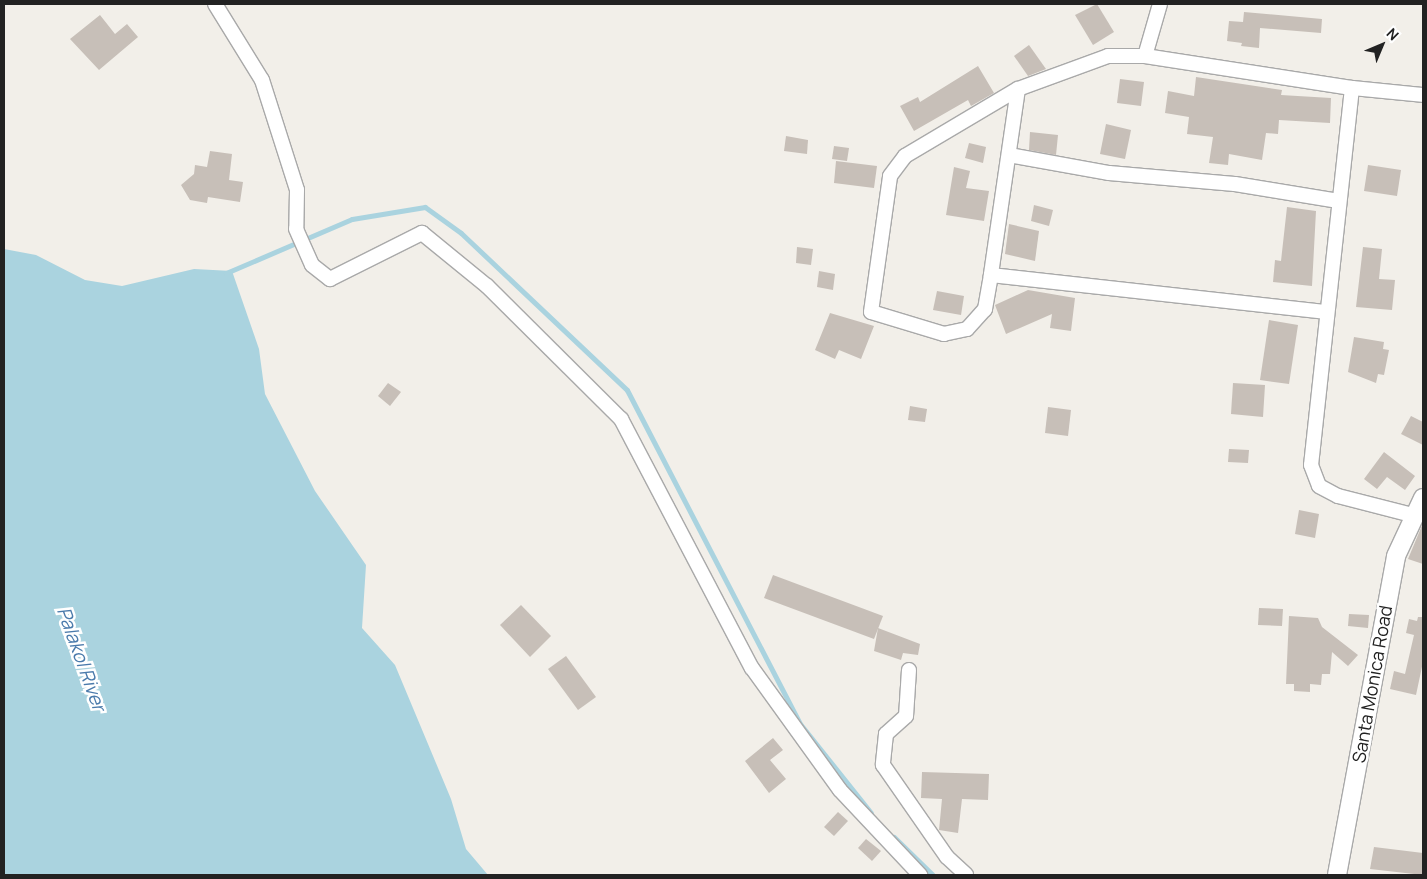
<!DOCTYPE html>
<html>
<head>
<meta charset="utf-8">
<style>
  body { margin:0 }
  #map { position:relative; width:1427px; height:879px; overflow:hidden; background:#f2efe9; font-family:Manrope,sans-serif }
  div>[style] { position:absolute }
  .water>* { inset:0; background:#aad3df }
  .stream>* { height:5px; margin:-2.5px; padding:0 2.5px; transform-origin:2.5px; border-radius:2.5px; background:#aad3df }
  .building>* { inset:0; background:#c7bfb8 }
  .roads { filter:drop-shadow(1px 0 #a9a9a9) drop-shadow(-1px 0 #a9a9a9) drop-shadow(0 1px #a9a9a9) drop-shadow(0 -1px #a9a9a9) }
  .minor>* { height:14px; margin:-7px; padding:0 7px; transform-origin:7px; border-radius:7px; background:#fff }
  .tertiary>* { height:18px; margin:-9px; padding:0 9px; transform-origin:9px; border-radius:9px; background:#fff }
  span { translate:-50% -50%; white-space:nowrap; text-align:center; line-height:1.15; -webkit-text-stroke:5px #fff; paint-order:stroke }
  .street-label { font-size:18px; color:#222 }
  .water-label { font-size:19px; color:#4a7aab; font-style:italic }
  .frame { position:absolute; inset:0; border:5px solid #222; pointer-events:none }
  .north { position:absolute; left:1357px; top:20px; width:50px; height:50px; -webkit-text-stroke:4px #fff; paint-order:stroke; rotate:45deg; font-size:14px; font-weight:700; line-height:20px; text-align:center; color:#222 }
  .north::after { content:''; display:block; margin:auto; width:18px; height:22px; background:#222; clip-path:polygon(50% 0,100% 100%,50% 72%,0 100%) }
</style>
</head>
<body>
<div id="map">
  <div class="water">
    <i style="clip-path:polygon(4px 249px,36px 255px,85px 280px,122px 286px,194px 269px,232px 271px,259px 349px,265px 394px,315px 491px,366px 565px,362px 628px,395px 665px,451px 799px,466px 849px,488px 875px,4px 875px)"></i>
  </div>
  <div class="stream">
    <i style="left:226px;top:273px;width:137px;rotate:-23.2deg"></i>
    <i style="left:352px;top:219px;width:74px;rotate:-9.3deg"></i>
    <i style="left:425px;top:207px;width:44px;rotate:35.8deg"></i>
    <i style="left:461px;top:233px;width:228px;rotate:43.4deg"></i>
    <i style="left:627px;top:390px;width:377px;rotate:62.6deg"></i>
    <i style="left:801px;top:725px;width:112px;rotate:51.5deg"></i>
    <i style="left:894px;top:837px;width:54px;rotate:44.3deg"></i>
  </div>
  <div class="building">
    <i style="clip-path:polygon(1097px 4px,1114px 32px,1093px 45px,1075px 15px)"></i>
    <i style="clip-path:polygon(1244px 12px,1322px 19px,1321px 33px,1260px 28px,1259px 48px,1241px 46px,1242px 43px,1227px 41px,1229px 21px,1243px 22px)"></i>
    <i style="clip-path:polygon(100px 15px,115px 34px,127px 24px,138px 37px,99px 70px,70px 39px)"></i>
    <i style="clip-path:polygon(1029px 45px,1046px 69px,1028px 76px,1014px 56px)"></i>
    <i style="clip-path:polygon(978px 66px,994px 93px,971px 106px,968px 100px,914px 131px,900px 106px,918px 97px,920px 102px)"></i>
    <i style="clip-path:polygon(1196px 77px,1282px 90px,1281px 95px,1331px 98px,1330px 123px,1279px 120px,1278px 134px,1266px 133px,1262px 160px,1229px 154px,1228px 165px,1209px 163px,1213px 137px,1187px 134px,1189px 117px,1165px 113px,1168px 91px,1194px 96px)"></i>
    <i style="clip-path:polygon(1120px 79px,1144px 82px,1141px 106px,1117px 103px)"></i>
    <i style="clip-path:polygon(1106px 124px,1131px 130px,1125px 159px,1100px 154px)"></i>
    <i style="clip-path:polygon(1030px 132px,1058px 135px,1056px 155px,1029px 150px)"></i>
    <i style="clip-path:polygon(786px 136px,808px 140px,807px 154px,784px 151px)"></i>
    <i style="clip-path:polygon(969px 143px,986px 147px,983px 163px,965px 158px)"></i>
    <i style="clip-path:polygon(834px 146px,849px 148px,847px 161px,832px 159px)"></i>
    <i style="clip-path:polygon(210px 151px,232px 154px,229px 180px,243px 182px,240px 202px,208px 197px,207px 203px,190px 200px,181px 185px,194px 174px,195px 165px,207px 167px)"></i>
    <i style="clip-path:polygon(836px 161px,877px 166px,874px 188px,834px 183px)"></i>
    <i style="clip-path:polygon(1368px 165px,1401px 170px,1397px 196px,1364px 191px)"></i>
    <i style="clip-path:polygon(954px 167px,970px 171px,966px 188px,989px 191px,984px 221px,946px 215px)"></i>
    <i style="clip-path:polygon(1034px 205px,1053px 210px,1049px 226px,1031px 221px)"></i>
    <i style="clip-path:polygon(1287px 207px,1316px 211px,1312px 286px,1273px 282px,1275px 260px,1281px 261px)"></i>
    <i style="clip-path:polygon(1009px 224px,1039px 231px,1035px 261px,1005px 254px)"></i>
    <i style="clip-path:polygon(797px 247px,813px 249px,811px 265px,796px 263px)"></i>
    <i style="clip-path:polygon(1363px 247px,1382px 249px,1379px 279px,1395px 280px,1392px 310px,1356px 307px)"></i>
    <i style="clip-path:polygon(819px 271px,835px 274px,833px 290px,817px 287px)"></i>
    <i style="clip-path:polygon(1028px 290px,1075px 298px,1071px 331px,1050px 328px,1052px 314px,1006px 334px,995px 305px)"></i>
    <i style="clip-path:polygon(937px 291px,964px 296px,961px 315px,933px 310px)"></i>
    <i style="clip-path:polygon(830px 313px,874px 326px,861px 359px,839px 350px,835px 359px,815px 350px)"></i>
    <i style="clip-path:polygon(1269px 320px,1298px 325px,1289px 384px,1260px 380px)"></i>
    <i style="clip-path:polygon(1354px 337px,1384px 342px,1383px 349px,1389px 350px,1384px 375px,1378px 374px,1376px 383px,1348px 372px)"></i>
    <i style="clip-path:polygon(388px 383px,401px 392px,390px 406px,378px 396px)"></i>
    <i style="clip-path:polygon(1233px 383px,1265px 385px,1263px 417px,1231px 414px)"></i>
    <i style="clip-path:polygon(910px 406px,927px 409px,925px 422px,908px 420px)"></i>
    <i style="clip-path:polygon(1048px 407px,1071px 410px,1068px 436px,1045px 433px)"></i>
    <i style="clip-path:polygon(1411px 416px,1423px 422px,1423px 445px,1401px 434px)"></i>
    <i style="clip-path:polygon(1229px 449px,1249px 450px,1248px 463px,1228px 462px)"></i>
    <i style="clip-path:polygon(1384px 452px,1415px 476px,1405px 490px,1387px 477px,1377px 489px,1364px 479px)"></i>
    <i style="clip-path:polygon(1299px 510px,1319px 514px,1315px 538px,1295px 534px)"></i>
    <i style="clip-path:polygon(1423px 523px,1423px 564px,1408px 559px)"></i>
    <i style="clip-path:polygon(773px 575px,883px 616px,874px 639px,764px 598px)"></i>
    <i style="clip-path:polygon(521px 605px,551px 636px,530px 657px,500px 625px)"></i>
    <i style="clip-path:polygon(1259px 608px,1283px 609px,1282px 626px,1258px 625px)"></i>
    <i style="clip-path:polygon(1349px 614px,1369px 615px,1368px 628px,1348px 626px)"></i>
    <i style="clip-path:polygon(1289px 616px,1318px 618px,1322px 627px,1358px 655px,1348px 666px,1332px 652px,1330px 674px,1322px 674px,1321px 685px,1310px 684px,1310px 692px,1294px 691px,1294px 684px,1286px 684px)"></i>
    <i style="clip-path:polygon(1418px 617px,1423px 617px,1423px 662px,1416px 695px,1390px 689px,1394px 671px,1405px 674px,1414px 635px,1406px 633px,1409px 619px,1417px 621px)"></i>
    <i style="clip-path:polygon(878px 628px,920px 644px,918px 655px,903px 653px,901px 660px,874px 651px)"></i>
    <i style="clip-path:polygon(566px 656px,596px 697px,578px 710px,548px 669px)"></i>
    <i style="clip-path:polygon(773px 738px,783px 750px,770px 760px,786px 779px,769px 793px,745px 761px)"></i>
    <i style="clip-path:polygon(922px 772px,989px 774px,988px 800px,962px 799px,958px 833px,939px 830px,942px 799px,921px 798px)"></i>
    <i style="clip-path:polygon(838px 812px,848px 821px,834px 836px,824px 827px)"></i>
    <i style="clip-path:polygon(866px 839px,881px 851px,872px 861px,858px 848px)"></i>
    <i style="clip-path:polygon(1374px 847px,1423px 853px,1423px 875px,1370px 869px)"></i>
  </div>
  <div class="roads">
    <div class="minor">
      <i style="left:215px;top:4px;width:89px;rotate:58.3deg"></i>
      <i style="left:262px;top:80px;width:115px;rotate:72.3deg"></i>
      <i style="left:297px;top:190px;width:39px;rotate:91deg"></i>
      <i style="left:296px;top:229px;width:39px;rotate:66deg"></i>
      <i style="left:312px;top:265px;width:23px;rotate:38deg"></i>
      <i style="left:330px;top:279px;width:103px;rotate:-26.6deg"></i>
      <i style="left:422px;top:233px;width:84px;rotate:39.2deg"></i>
      <i style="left:487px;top:286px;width:189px;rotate:44.8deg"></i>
      <i style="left:621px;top:419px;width:281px;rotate:62.3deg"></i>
      <i style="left:752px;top:668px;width:150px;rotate:54.2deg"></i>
      <i style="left:840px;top:790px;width:117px;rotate:46.7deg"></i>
      <i style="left:1160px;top:4px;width:54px;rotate:106.1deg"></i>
      <i style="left:1145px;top:56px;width:209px;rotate:8.8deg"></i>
      <i style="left:1352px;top:88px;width:379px;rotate:96.2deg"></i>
      <i style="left:1311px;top:465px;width:22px;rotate:69deg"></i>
      <i style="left:1319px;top:486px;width:21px;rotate:28deg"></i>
      <i style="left:1338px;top:496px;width:76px;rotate:14.4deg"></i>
      <i style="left:1352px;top:88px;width:71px;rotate:5.6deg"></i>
      <i style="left:1018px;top:89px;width:188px;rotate:98.3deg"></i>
      <i style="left:991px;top:275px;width:338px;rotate:6.3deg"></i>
      <i style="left:1009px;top:155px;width:102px;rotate:10.2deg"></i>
      <i style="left:1109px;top:173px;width:126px;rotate:5deg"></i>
      <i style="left:1235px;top:184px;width:105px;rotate:9.3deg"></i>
      <i style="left:991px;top:275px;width:35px;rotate:100deg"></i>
      <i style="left:985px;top:309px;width:27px;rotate:132deg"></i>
      <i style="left:967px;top:329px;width:24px;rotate:168deg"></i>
      <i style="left:944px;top:334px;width:76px;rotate:-163.2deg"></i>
      <i style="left:871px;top:312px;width:137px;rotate:-82deg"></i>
      <i style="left:890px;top:176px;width:25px;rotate:-53deg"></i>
      <i style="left:905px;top:156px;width:131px;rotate:-30.7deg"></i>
      <i style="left:1018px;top:89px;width:96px;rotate:-20.1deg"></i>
      <i style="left:1108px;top:56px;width:37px"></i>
      <i style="left:909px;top:670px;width:46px;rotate:93.7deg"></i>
      <i style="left:906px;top:716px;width:27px;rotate:138deg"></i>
      <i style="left:886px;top:734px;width:31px;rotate:96deg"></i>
      <i style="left:883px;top:765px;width:112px;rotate:55.2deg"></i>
      <i style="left:947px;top:857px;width:26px;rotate:43deg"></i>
    </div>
    <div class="tertiary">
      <i style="left:1337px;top:875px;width:324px;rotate:-79.5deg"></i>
      <i style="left:1396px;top:556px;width:64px;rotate:-65deg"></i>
    </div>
  </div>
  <div class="street-label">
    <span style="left:1372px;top:684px;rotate:-80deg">Santa Monica Road</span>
  </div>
  <div class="water-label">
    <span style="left:81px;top:659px;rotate:70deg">Palakol River</span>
  </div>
  <div class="frame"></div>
  <div class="north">N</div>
</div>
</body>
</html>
